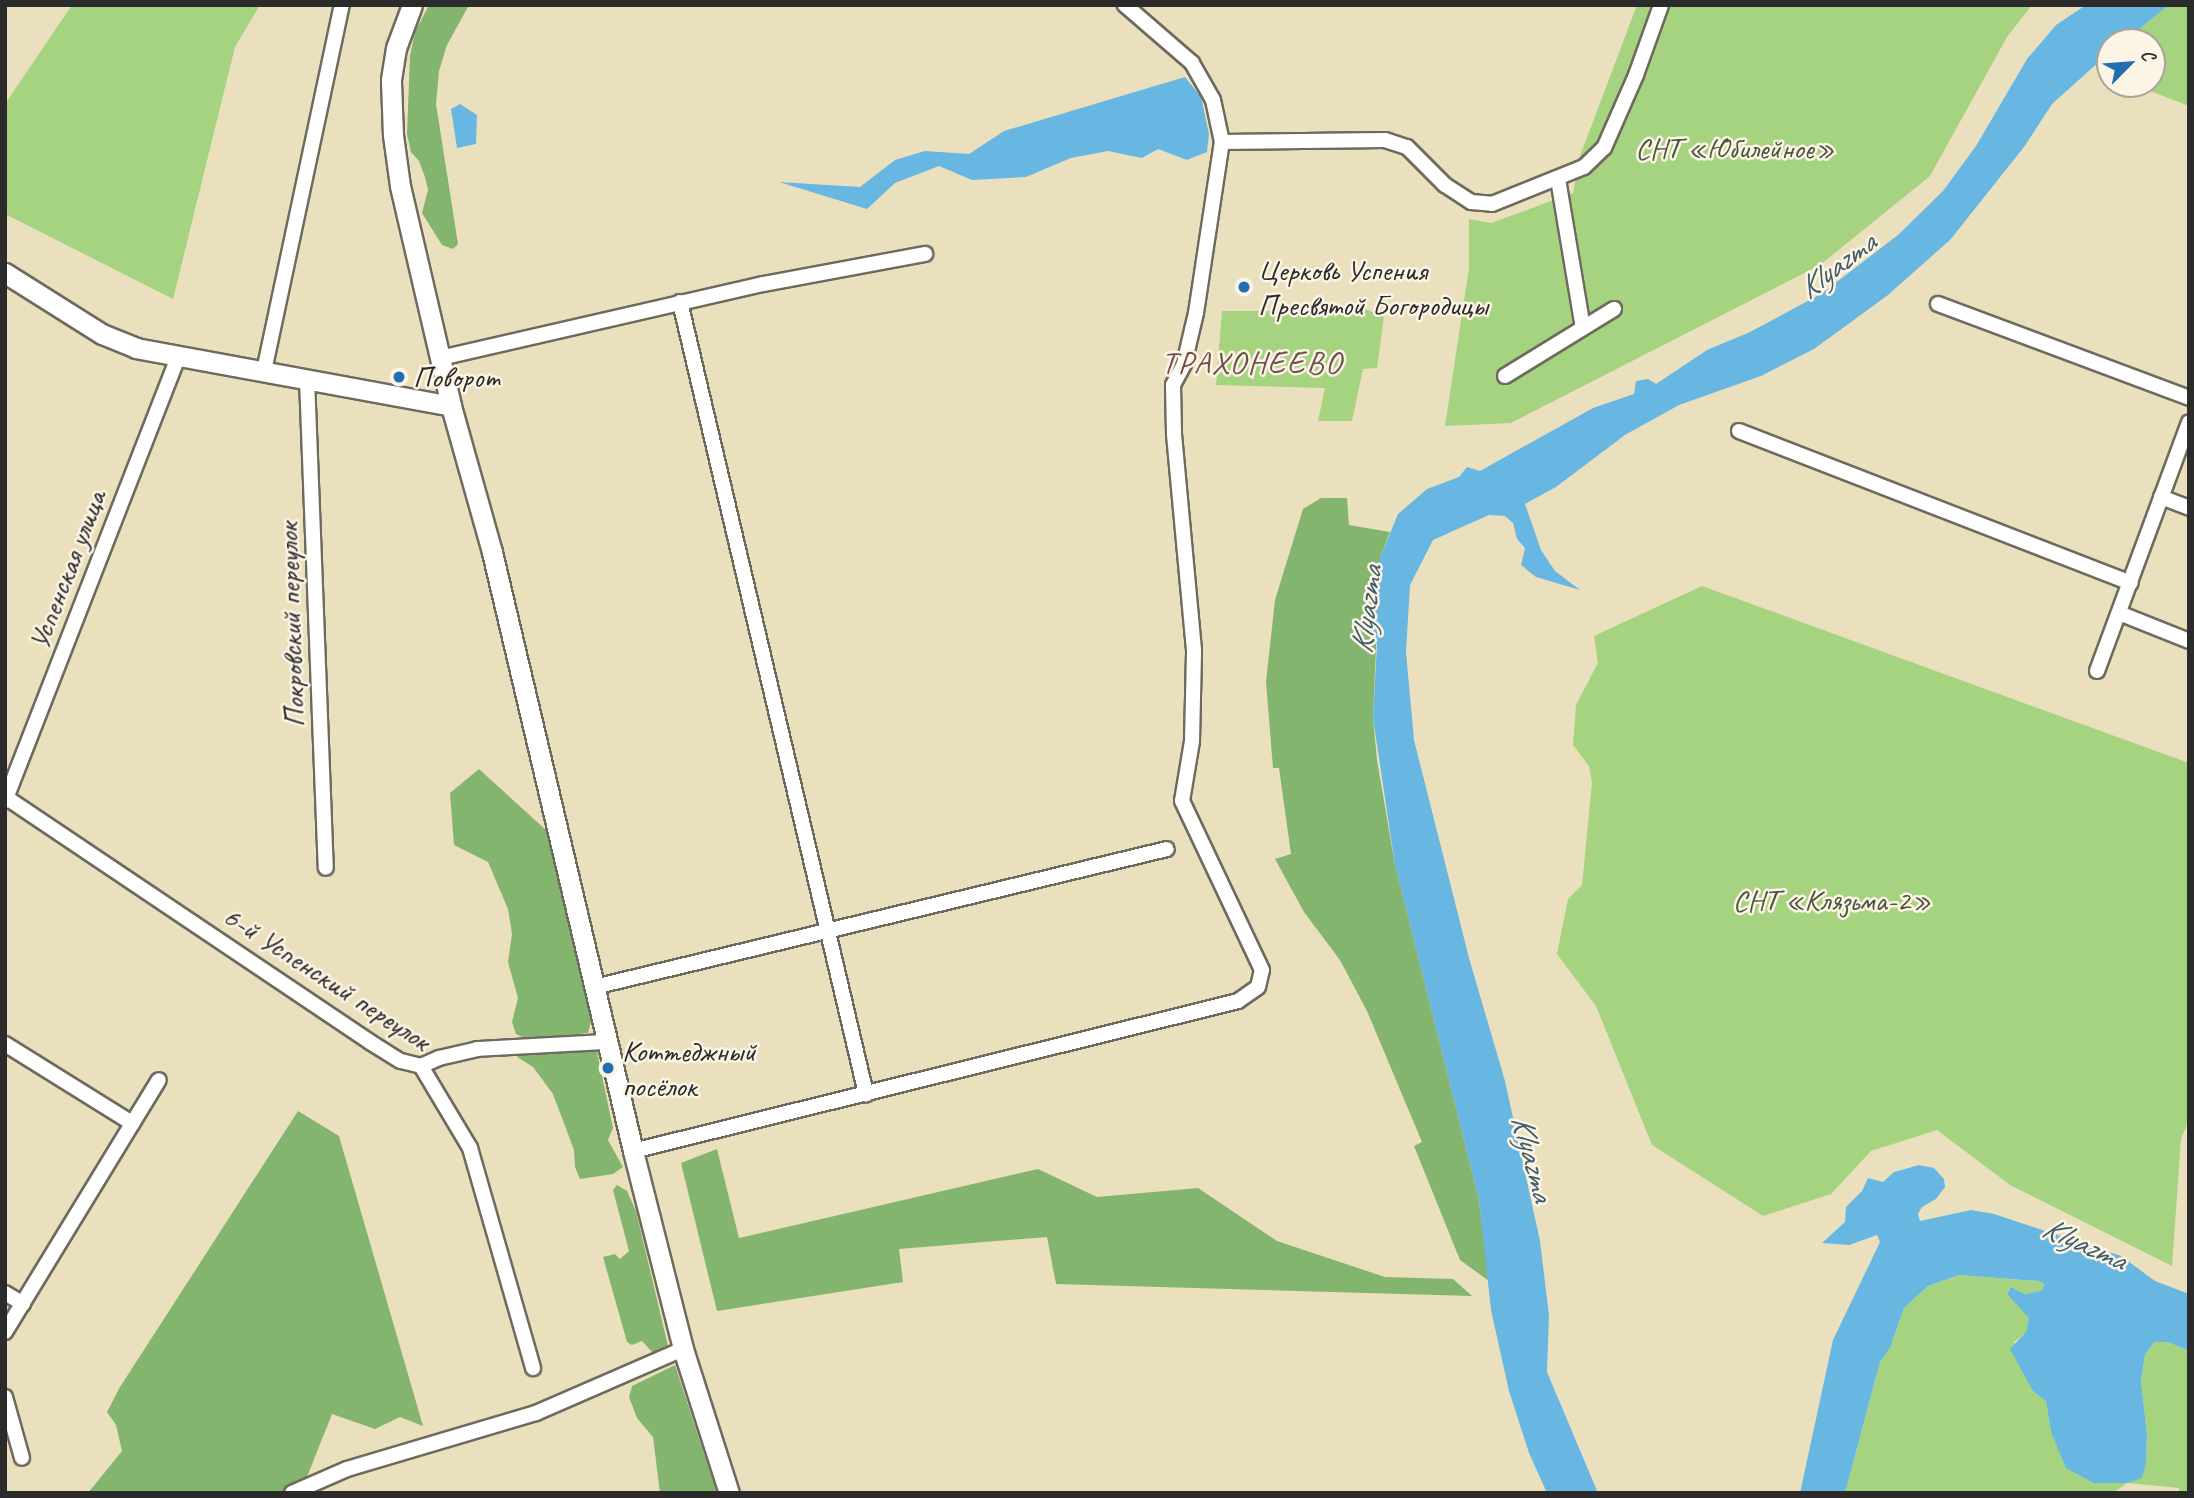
<!DOCTYPE html>
<html>
<head>
<meta charset="utf-8">
<style>
  body { margin:0 }
  #map { position:relative; width:2194px; height:1498px; overflow:hidden; background:#ebe0bd; font-family:Caveat,sans-serif }
  div>[style] { position:absolute }
  .green>* { inset:0; background:#a5d380 }
  .forest>* { inset:0; background:#84b56e }
  .water>* { inset:0; background:#68b7e2 }
  .roads { filter:drop-shadow(2px 0 #6e6a5e) drop-shadow(-2px 0 #6e6a5e) drop-shadow(0 2px #6e6a5e) drop-shadow(0 -2px #6e6a5e) }
  .street>* { height:14px; margin:-7px; padding:0 7px; transform-origin:7px; border-radius:7px; background:#fff }
  .secondary>* { height:19px; margin:-9.5px; padding:0 9.5px; transform-origin:9.5px; border-radius:9.5px; background:#fff }
  .dots>* { width:19px; height:19px; translate:-50% -50%; box-sizing:border-box; border:4px solid #fcf5e5; border-radius:50% }
  span { translate:-50% -50%; white-space:nowrap; text-align:center; line-height:1.15; -webkit-text-stroke:5px #fcf5e5; paint-order:stroke }
  .park-label { font-size:30px; color:#4a5540 }
  .poi-label { font-size:30px; color:#2b2b2b }
  .left { translate:0 -50%; text-align:left }
  .street-label { font-size:30px; color:#2b2b2b }
  .water-label { font-size:32px; color:#405c6b; font-style:italic }
  .neighbourhood-label { font-size:32px; color:#6e4f4b; letter-spacing:2px }
  .frame { position:absolute; inset:0; border:7px solid #2b2b2b; pointer-events:none }
  .north { position:absolute; left:2096px; top:28px; width:70px; height:70px; box-sizing:border-box; background:#fcf5e5; border:2px solid #a8a49b; border-radius:50%; rotate:65deg; font-size:19px; font-weight:700; line-height:28px; text-align:center; color:#2b2b2b }
  .north::after { content:''; display:block; margin:auto; width:24px; height:32px; background:#1f6fb2; clip-path:polygon(50% 0,100% 100%,50% 72%,0 100%) }
</style>
</head>
<body>
<div id="map">
  <div class="green">
    <i style="clip-path:polygon(72px 5px,260px 5px,235px 47px,173px 299px,5px 214px,5px 104px)"></i>
    <i style="clip-path:polygon(1637px 5px,2032px 5px,2007px 37px,1930px 176px,1820px 265px,1511px 423px,1445px 426px,1469px 268px,1469px 219px,1491px 223px,1573px 193px,1580px 156px)"></i>
    <i style="clip-path:polygon(2169px 5px,2189px 5px,2189px 106px,2132px 84px,2152px 84px,2152px 42px,2123px 42px)"></i>
    <i style="clip-path:polygon(1323px 306px,1358px 306px,1384px 317px,1377px 368px,1363px 369px,1352px 421px,1318px 421px,1325px 388px,1216px 385px,1222px 311px,1322px 311px)"></i>
    <i style="clip-path:polygon(1702px 586px,2189px 763px,2189px 1120px,2181px 1139px,2172px 1266px,2010px 1185px,1937px 1130px,1871px 1151px,1831px 1194px,1763px 1216px,1652px 1145px,1596px 1006px,1557px 954px,1568px 899px,1582px 885px,1592px 783px,1589px 766px,1573px 745px,1576px 705px,1598px 663px,1594px 636px)"></i>
    <i style="clip-path:polygon(1959px 1275px,2039px 1281px,2046px 1284px,2041px 1291px,2025px 1294px,2011px 1287px,2007px 1293px,2029px 1318px,2026px 1333px,2014px 1342px,2033px 1391px,2046px 1401px,2051px 1432px,2146px 1464px,2147px 1434px,2141px 1381px,2145px 1355px,2154px 1342px,2168px 1342px,2189px 1351px,2189px 1493px,2179px 1493px,2179px 1488px,2127px 1483px,2113px 1493px,1845px 1493px,1880px 1362px,1890px 1348px,1904px 1308px,1928px 1286px)"></i>
  </div>
  <div class="forest">
    <i style="clip-path:polygon(429px 5px,469px 5px,447px 45px,439px 71px,436px 104px,458px 244px,453px 249px,442px 245px,422px 213px,428px 190px,425px 177px,419px 161px,411px 152px,407px 134px,410px 56px,415px 32px)"></i>
    <i style="clip-path:polygon(1321px 498px,1347px 498px,1349px 525px,1390px 532px,1380px 558px,1373px 718px,1377px 760px,1395px 865px,1479px 1200px,1489px 1281px,1460px 1260px,1414px 1146px,1422px 1142px,1367px 1011px,1340px 960px,1304px 912px,1275px 859px,1291px 854px,1279px 768px,1273px 768px,1266px 682px,1275px 600px,1303px 509px)"></i>
    <i style="clip-path:polygon(479px 769px,547px 831px,591px 1021px,588px 1033px,527px 1039px,516px 1034px,512px 1022px,518px 998px,508px 962px,512px 934px,508px 909px,488px 862px,454px 845px,450px 793px)"></i>
    <i style="clip-path:polygon(521px 1052px,597px 1052px,613px 1128px,608px 1140px,623px 1167px,613px 1174px,580px 1179px,575px 1167px,574px 1150px,553px 1094px,533px 1067px,517px 1057px)"></i>
    <i style="clip-path:polygon(298px 1111px,339px 1136px,423px 1426px,400px 1417px,375px 1429px,332px 1414px,303px 1487px,291px 1493px,88px 1493px,122px 1451px,116px 1425px,107px 1412px,120px 1387px)"></i>
    <i style="clip-path:polygon(717px 1149px,739px 1238px,1038px 1169px,1097px 1197px,1198px 1188px,1277px 1241px,1385px 1277px,1453px 1279px,1472px 1296px,1056px 1284px,1047px 1237px,899px 1249px,903px 1282px,717px 1311px,681px 1163px)"></i>
    <i style="clip-path:polygon(617px 1185px,627px 1191px,636px 1211px,668px 1346px,665px 1351px,654px 1354px,642px 1341px,632px 1345px,627px 1342px,603px 1257px,615px 1254px,620px 1259px,629px 1251px,613px 1190px)"></i>
    <i style="clip-path:polygon(675px 1365px,717px 1493px,660px 1493px,653px 1437px,637px 1418px,629px 1397px,632px 1386px)"></i>
  </div>
  <div class="water">
    <i style="clip-path:polygon(2086px 5px,2169px 5px,2123px 42px,2110px 42px,2110px 52px,2052px 104px,2024px 147px,1950px 240px,1888px 295px,1814px 349px,1761px 376px,1679px 405px,1625px 435px,1556px 487px,1525px 504px,1541px 550px,1555px 571px,1580px 590px,1536px 577px,1521px 565px,1525px 548px,1517px 539px,1513px 523px,1505px 516px,1489px 515px,1433px 540px,1410px 585px,1406px 652px,1414px 740px,1469px 958px,1505px 1081px,1540px 1241px,1549px 1315px,1547px 1372px,1598px 1493px,1547px 1493px,1529px 1453px,1509px 1391px,1491px 1310px,1479px 1200px,1395px 865px,1373px 718px,1377px 644px,1369px 632px,1380px 558px,1398px 514px,1427px 489px,1459px 477px,1467px 467px,1480px 471px,1593px 408px,1634px 394px,1636px 381px,1648px 379px,1656px 384px,1707px 350px,1750px 332px,1821px 294px,1898px 235px,1943px 191px,1976px 146px,2027px 59px,2056px 25px)"></i>
    <i style="clip-path:polygon(1185px 77px,1201px 97px,1209px 134px,1207px 152px,1187px 160px,1158px 149px,1142px 158px,1108px 151px,1071px 158px,1026px 177px,972px 180px,939px 166px,895px 183px,867px 209px,779px 182px,860px 187px,895px 160px,925px 151px,969px 154px,1004px 131px)"></i>
    <i style="clip-path:polygon(460px 104px,477px 115px,476px 144px,457px 148px,451px 109px)"></i>
    <i style="clip-path:polygon(1919px 1165px,1934px 1168px,1944px 1179px,1945px 1187px,1936px 1199px,1922px 1207px,1918px 1214px,1920px 1221px,1971px 1210px,1994px 1214px,2121px 1256px,2155px 1281px,2189px 1294px,2189px 1351px,2168px 1342px,2154px 1342px,2145px 1355px,2141px 1381px,2147px 1434px,2146px 1464px,2142px 1478px,2127px 1483px,2094px 1483px,2066px 1468px,2051px 1432px,2046px 1401px,2033px 1391px,2010px 1349px,2026px 1332px,2029px 1318px,2007px 1294px,2011px 1287px,2025px 1294px,2041px 1291px,2045px 1284px,2039px 1281px,1959px 1275px,1928px 1286px,1904px 1308px,1890px 1348px,1880px 1362px,1845px 1493px,1800px 1493px,1833px 1340px,1880px 1242px,1877px 1235px,1849px 1245px,1822px 1243px,1845px 1222px,1846px 1207px,1862px 1191px,1868px 1178px,1883px 1182px,1894px 1172px)"></i>
  </div>
  <div class="roads">
    <div class="street">
      <i style="left:1222px;top:142px;width:163px;rotate:-0.7deg"></i>
      <i style="left:1385px;top:140px;width:23px;rotate:18deg"></i>
      <i style="left:1407px;top:147px;width:54px;rotate:45deg"></i>
      <i style="left:1445px;top:185px;width:31px;rotate:33deg"></i>
      <i style="left:1471px;top:202px;width:21px;rotate:5deg"></i>
      <i style="left:1492px;top:204px;width:99px;rotate:-21.9deg"></i>
      <i style="left:1584px;top:167px;width:28px;rotate:-44deg"></i>
      <i style="left:1604px;top:148px;width:80px;rotate:-66.3deg"></i>
      <i style="left:1636px;top:75px;width:74px;rotate:-70.3deg"></i>
      <i style="left:1558px;top:179px;width:151px;rotate:80.5deg"></i>
      <i style="left:680px;top:302px;width:814px;rotate:76.78deg"></i>
      <i style="left:1938px;top:304px;width:268px;rotate:20.5deg"></i>
      <i style="left:440px;top:358px;width:331px;rotate:-12.9deg"></i>
      <i style="left:763px;top:284px;width:165px;rotate:-10.5deg"></i>
      <i style="left:264px;top:371px;width:374px;rotate:-78deg"></i>
      <i style="left:1505px;top:376px;width:128px;rotate:-31.6deg"></i>
      <i style="left:307px;top:379px;width:489px;rotate:87.8deg"></i>
      <i style="left:1739px;top:431px;width:420px;rotate:21.2deg"></i>
      <i style="left:2161px;top:497px;width:30px;rotate:21deg"></i>
      <i style="left:2119px;top:613px;width:75px;rotate:21.8deg"></i>
      <i style="left:2097px;top:671px;width:265px;rotate:-69.7deg"></i>
      <i style="left:7px;top:798px;width:437px;rotate:33.9deg"></i>
      <i style="left:370px;top:1042px;width:36px;rotate:32deg"></i>
      <i style="left:401px;top:1061px;width:21px;rotate:14deg"></i>
      <i style="left:421px;top:1066px;width:96px;rotate:59.1deg"></i>
      <i style="left:470px;top:1148px;width:229px;rotate:74deg"></i>
      <i style="left:5px;top:801px;width:476px;rotate:-68.7deg"></i>
      <i style="left:594px;top:987px;width:589px;rotate:-13.54deg"></i>
      <i style="left:5px;top:1044px;width:150px;rotate:31.9deg"></i>
      <i style="left:421px;top:1066px;width:20px;rotate:-24deg"></i>
      <i style="left:439px;top:1058px;width:39px;rotate:-13deg"></i>
      <i style="left:477px;top:1049px;width:130px;rotate:-3.1deg"></i>
      <i style="left:633px;top:1151px;width:623px;rotate:-13.92deg"></i>
      <i style="left:1238px;top:1001px;width:24px;rotate:-35deg"></i>
      <i style="left:1258px;top:987px;width:17px;rotate:-77deg"></i>
      <i style="left:1262px;top:970px;width:187px;rotate:-115.3deg"></i>
      <i style="left:1182px;top:801px;width:61px;rotate:-80.5deg"></i>
      <i style="left:1192px;top:741px;width:91px;rotate:-88.7deg"></i>
      <i style="left:1194px;top:650px;width:218px;rotate:-95.3deg"></i>
      <i style="left:1174px;top:433px;width:48px;rotate:-91.2deg"></i>
      <i style="left:1173px;top:385px;width:24px;rotate:-62deg"></i>
      <i style="left:1184px;top:364px;width:52px;rotate:-76.8deg"></i>
      <i style="left:1196px;top:313px;width:173px;rotate:-81.4deg"></i>
      <i style="left:1222px;top:142px;width:43px;rotate:-102.1deg"></i>
      <i style="left:1213px;top:100px;width:43px;rotate:-119.6deg"></i>
      <i style="left:1192px;top:63px;width:89px;rotate:-139.1deg"></i>
      <i style="left:5px;top:1293px;width:21px;rotate:31deg"></i>
      <i style="left:5px;top:1332px;width:295px;rotate:-58.6deg"></i>
      <i style="left:5px;top:1397px;width:63px;rotate:74.4deg"></i>
      <i style="left:292px;top:1493px;width:60px;rotate:-23.6deg"></i>
      <i style="left:347px;top:1469px;width:197px;rotate:-16.5deg"></i>
      <i style="left:536px;top:1413px;width:160px;rotate:-23.5deg"></i>
    </div>
    <div class="secondary">
      <i style="left:412px;top:5px;width:46px;rotate:110.4deg"></i>
      <i style="left:396px;top:48px;width:33px;rotate:99deg"></i>
      <i style="left:391px;top:81px;width:54px;rotate:87.9deg"></i>
      <i style="left:393px;top:135px;width:51px;rotate:82.2deg"></i>
      <i style="left:400px;top:186px;width:226px;rotate:76.9deg"></i>
      <i style="left:451px;top:406px;width:152px;rotate:74.3deg"></i>
      <i style="left:492px;top:552px;width:615px;rotate:76.75deg"></i>
      <i style="left:633px;top:1151px;width:204px;rotate:75.8deg"></i>
      <i style="left:683px;top:1349px;width:151px;rotate:72.3deg"></i>
      <i style="left:5px;top:273px;width:115px;rotate:32.2deg"></i>
      <i style="left:102px;top:334px;width:37px;rotate:22deg"></i>
      <i style="left:136px;top:348px;width:320px;rotate:10.4deg"></i>
    </div>
  </div>
  <div class="dots">
    <i style="left:1244px;top:287px;background:#1f6fb2"></i>
    <i style="left:399px;top:377px;background:#1f6fb2"></i>
    <i style="left:608px;top:1068px;background:#1f6fb2"></i>
  </div>
  <div class="park-label">
    <span style="left:1735px;top:148px">СНТ «Юбилейное»</span>
    <span style="left:1832px;top:900px">СНТ «Клязьма-2»</span>
  </div>
  <div class="poi-label">
    <span class="left" style="left:1258px;top:287px">Церковь Успения<br>Пресвятой Богородицы</span>
    <span class="left" style="left:413px;top:377px">Поворот</span>
    <span class="left" style="left:622px;top:1068px">Коттеджный<br>посёлок</span>
  </div>
  <div class="street-label">
    <span style="left:67px;top:570px;rotate:-69deg">Успенская улица</span>
    <span style="left:291px;top:625px;rotate:-92deg">Покровский переулок</span>
    <span style="left:327px;top:978px;rotate:33deg">6-й Успенский переулок</span>
  </div>
  <div class="water-label">
    <span style="left:1837px;top:266px;rotate:-37deg">Klyazma</span>
    <span style="left:1367px;top:610px;rotate:-83deg">Klyazma</span>
    <span style="left:1532px;top:1158px;rotate:75deg">Klyazma</span>
    <span style="left:2084px;top:1244px;rotate:24deg">Klyazma</span>
  </div>
  <div class="neighbourhood-label">
    <span style="left:1252px;top:363px">ТРАХОНЕЕВО</span>
  </div>
  <div class="frame"></div>
  <div class="north">С</div>
</div>
</body>
</html>
